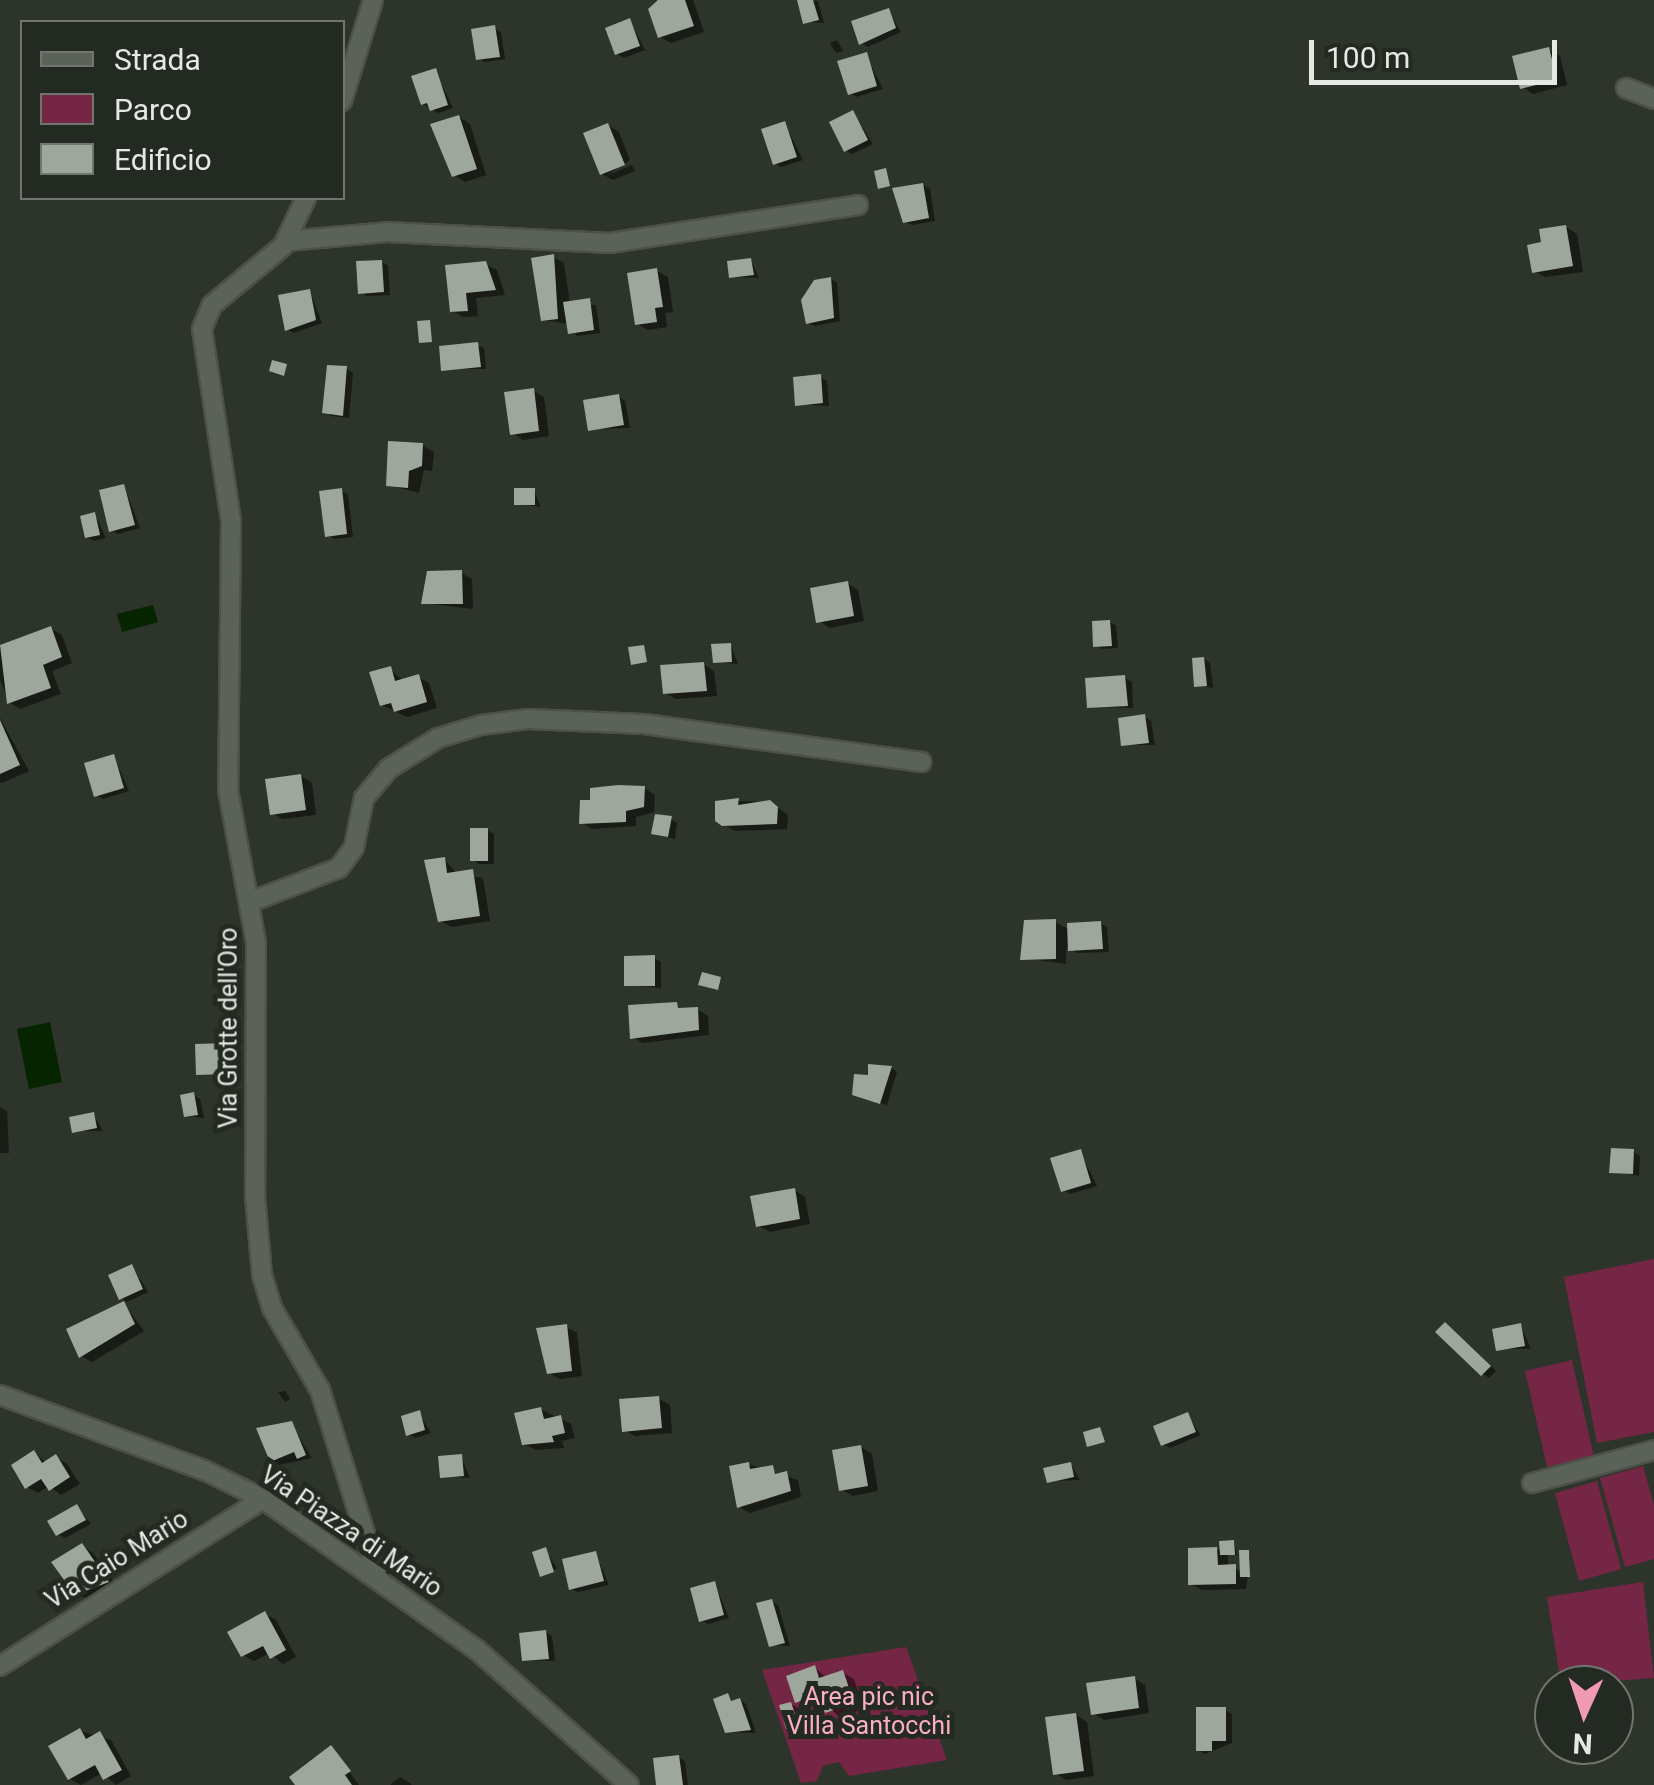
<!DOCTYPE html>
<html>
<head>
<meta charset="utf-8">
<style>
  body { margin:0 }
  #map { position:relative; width:1654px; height:1785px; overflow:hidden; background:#2d342a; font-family:Roboto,sans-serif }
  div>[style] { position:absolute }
  .green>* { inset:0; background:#752645 }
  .water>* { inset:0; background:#072400 }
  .shadow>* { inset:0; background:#0007 }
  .building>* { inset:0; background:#9ea79b }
  .roads { filter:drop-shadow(2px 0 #4b5149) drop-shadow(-2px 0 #4b5149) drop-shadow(0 2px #4b5149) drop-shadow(0 -2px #4b5149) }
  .street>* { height:18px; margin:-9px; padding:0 9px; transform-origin:9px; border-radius:9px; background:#5b6359 }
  span { translate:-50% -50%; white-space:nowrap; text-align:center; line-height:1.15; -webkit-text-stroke:10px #232a21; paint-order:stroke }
  .street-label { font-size:25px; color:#e4e9e3 }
  .park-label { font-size:25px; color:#faaec6 }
  .legend { position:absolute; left:20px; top:20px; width:325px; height:180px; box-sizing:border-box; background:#232a21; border:2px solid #70766f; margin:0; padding:12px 18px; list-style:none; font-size:30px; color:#e4e9e3 }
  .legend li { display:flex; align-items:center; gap:20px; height:50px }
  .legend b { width:50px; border:2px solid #70766f }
  .north { position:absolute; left:1534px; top:1665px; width:100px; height:100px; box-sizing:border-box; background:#232a21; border:2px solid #70766f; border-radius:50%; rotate:183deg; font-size:28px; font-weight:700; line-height:40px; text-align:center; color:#e4e9e3 }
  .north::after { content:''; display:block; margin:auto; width:35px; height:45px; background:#f09ab6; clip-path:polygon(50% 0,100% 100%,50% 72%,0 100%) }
  .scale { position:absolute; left:1309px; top:40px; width:248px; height:45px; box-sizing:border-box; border:5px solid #e4e9e3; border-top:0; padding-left:12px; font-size:30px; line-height:35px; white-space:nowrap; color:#e4e9e3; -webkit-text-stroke:8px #232a21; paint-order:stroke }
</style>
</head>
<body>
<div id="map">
  <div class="green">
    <i style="clip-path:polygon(1654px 1259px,1654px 1432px,1597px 1443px,1564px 1277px)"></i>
    <i style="clip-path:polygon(1572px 1360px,1594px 1457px,1547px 1467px,1525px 1371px)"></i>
    <i style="clip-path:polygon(1643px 1466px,1654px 1505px,1654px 1559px,1625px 1567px,1600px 1478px)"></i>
    <i style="clip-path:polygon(1597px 1481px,1621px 1569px,1579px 1581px,1555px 1493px)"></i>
    <i style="clip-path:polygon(1643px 1582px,1654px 1678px,1561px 1685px,1547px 1597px)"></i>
    <i style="clip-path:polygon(906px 1647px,947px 1760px,849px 1776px,839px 1762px,823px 1766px,817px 1781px,801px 1783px,762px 1670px)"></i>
  </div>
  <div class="water">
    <i style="clip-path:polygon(153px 605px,158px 622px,122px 632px,117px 614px)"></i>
    <i style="clip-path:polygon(50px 1022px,62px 1082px,29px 1089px,17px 1029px)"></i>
  </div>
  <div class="shadow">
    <i style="clip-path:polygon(661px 0,693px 0,704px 32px,671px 43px,660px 37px)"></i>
    <i style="clip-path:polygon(803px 0,818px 1px,824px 23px,806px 22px)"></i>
    <i style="clip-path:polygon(889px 11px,901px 32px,868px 47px,861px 43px)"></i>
    <i style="clip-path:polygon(630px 21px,645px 50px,624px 58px,617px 54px)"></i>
    <i style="clip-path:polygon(494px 28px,501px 32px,505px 59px,485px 62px,478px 58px)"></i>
    <i style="clip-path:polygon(837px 40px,843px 51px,836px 53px,830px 43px)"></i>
    <i style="clip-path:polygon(1549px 50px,1560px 56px,1567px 85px,1533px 94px,1522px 87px)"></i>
    <i style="clip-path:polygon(866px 55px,883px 89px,856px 97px,850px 93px)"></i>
    <i style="clip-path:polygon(435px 71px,453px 108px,438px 113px,423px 104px)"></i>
    <i style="clip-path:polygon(853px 113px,873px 144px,852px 154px,846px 150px)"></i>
    <i style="clip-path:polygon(459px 117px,470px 124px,486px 175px,465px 182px,454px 175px)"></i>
    <i style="clip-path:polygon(785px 124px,803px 160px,781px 167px,775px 163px)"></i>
    <i style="clip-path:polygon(608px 125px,619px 132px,630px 160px,606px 176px,632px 165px,635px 171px,613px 180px,602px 174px)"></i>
    <i style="clip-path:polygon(923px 185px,930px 189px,935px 221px,912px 225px,905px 222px)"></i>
    <i style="clip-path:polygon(1566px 227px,1577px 234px,1583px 272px,1545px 277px,1534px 271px,1544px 244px)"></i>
    <i style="clip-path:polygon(553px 257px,564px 263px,570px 304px,596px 305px,600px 333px,577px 336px,569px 324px,543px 320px)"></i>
    <i style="clip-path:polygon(751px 260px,759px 278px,731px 277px)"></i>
    <i style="clip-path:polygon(382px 262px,388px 266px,390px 295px,367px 296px,360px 292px)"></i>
    <i style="clip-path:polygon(485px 264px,497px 270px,505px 295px,476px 298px,478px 316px,463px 317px,452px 311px)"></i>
    <i style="clip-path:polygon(657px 271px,668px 277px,673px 312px,665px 313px,667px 327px,648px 330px,637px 324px)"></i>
    <i style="clip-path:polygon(831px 279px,837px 283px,840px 321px,815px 326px,808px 323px)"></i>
    <i style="clip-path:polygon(310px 292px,322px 323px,294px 333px,287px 329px)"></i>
    <i style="clip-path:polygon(477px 345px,484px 348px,486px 369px,444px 369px)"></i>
    <i style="clip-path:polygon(347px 369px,353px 373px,349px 418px,331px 416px,325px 412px)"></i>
    <i style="clip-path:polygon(820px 377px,827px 381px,829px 406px,798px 404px)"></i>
    <i style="clip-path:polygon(533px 391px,544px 397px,549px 436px,523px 440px,512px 433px)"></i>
    <i style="clip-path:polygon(619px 397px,625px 401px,630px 428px,591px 429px)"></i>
    <i style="clip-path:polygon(423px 446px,434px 452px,432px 471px,424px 470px,419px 493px,388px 485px)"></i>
    <i style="clip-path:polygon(124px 486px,140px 528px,118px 534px,111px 530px)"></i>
    <i style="clip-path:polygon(341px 491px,348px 495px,353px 537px,334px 539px,327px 535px)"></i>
    <i style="clip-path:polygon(534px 491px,541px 507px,517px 504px)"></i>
    <i style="clip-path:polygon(95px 515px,106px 538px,94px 541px,87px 537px)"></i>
    <i style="clip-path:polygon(461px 573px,472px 579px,473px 609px,423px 603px)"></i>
    <i style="clip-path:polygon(847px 583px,858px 590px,864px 621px,830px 628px,819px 621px)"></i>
    <i style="clip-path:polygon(1110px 622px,1116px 626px,1118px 648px,1102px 649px,1096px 645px)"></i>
    <i style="clip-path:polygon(51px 629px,62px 635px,72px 663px,52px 671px,61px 694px,20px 709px,9px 702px,0 679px,0 647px)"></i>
    <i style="clip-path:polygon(731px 646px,738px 664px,715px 662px)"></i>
    <i style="clip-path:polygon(1204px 659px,1210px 663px,1213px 688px,1197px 685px)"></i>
    <i style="clip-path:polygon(703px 664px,714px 671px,717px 696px,676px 699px,665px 693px)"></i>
    <i style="clip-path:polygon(390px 669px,403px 681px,418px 677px,429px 683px,437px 708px,407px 717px,382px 705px)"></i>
    <i style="clip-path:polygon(1125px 678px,1132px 682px,1133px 708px,1090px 707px)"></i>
    <i style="clip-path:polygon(1145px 717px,1151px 721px,1155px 745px,1123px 745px)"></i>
    <i style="clip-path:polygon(0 718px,29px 771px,2px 783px,0 782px)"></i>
    <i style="clip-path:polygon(114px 757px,129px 791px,103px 799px,96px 795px)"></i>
    <i style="clip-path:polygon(301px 776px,312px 783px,316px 815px,283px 819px,272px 813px)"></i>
    <i style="clip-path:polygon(644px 788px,655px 795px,654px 812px,636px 817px,636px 826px,592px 829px,581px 822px)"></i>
    <i style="clip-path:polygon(738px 801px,770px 802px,788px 815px,787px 829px,735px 831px,723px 824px)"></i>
    <i style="clip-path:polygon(671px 819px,677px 823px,675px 839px,654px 833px)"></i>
    <i style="clip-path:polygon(487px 830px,494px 834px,494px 864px,479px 864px,473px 860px)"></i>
    <i style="clip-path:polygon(444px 859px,457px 874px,483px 878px,490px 921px,452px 927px,440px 921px)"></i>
    <i style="clip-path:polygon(1055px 922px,1070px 930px,1101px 924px,1107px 927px,1109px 952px,1077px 953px,1066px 947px,1066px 964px,1022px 958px)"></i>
    <i style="clip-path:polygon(654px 958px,661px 962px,661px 988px,626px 985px)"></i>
    <i style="clip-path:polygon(697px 1009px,708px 1016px,709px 1035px,643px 1043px,632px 1037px)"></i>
    <i style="clip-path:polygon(226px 1046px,233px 1050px,234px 1077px,199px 1073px)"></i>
    <i style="clip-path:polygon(891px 1068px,897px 1072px,887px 1105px,862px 1098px,870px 1077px)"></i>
    <i style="clip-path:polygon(193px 1095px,200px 1099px,204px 1118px,186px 1116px)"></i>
    <i style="clip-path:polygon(0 1107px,7px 1111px,9px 1153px,0 1153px)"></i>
    <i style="clip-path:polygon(94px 1115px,103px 1131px,74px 1131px)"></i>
    <i style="clip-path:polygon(1080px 1152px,1097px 1186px,1070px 1194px,1063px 1190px)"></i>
    <i style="clip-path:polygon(1634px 1152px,1640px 1156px,1639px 1176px,1612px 1171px)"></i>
    <i style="clip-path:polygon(794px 1190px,805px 1197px,810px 1224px,770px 1232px,759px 1226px)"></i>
    <i style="clip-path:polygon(132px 1267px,148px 1292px,127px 1302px,121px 1298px)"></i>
    <i style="clip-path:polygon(124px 1304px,144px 1331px,92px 1362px,81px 1356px)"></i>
    <i style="clip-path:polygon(1521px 1326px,1531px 1349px,1498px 1349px)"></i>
    <i style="clip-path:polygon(566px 1327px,577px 1333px,582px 1376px,560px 1379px,549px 1373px)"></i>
    <i style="clip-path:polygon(1452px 1329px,1496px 1371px,1489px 1378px,1483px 1374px)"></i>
    <i style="clip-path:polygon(285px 1391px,290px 1399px,285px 1402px,278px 1392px)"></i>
    <i style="clip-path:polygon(659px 1399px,670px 1405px,672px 1433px,635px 1436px,624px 1430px)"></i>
    <i style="clip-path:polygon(540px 1409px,571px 1424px,575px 1438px,562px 1441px,564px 1448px,536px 1450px,524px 1444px)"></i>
    <i style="clip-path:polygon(419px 1413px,431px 1433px,415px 1438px,408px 1434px)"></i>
    <i style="clip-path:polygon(1187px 1415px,1201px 1435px,1170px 1448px,1163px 1444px)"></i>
    <i style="clip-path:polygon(291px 1424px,312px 1458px,279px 1465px,272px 1461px)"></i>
    <i style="clip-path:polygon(861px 1447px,872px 1454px,878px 1491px,853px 1496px,842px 1490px)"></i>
    <i style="clip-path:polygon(34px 1453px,47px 1463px,56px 1457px,67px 1464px,80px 1484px,61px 1495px,49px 1486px,38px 1493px,27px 1487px)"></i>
    <i style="clip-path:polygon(461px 1456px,470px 1478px,442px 1476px)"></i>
    <i style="clip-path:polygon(748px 1464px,798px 1480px,801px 1497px,750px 1513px,739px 1507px)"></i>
    <i style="clip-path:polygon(1071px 1464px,1080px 1480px,1049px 1481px)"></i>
    <i style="clip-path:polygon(77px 1507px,91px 1524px,65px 1538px,58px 1534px)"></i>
    <i style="clip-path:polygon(1234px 1543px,1237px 1555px,1228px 1555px,1228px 1567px,1242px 1571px,1251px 1554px,1246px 1589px,1202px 1590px,1191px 1584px,1217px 1550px)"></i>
    <i style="clip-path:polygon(82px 1546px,93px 1553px,118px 1588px,88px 1600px,77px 1593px)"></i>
    <i style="clip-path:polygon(545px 1550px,557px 1568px,544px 1576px,542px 1575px)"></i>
    <i style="clip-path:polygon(596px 1554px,609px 1585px,578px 1592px,571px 1589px)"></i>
    <i style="clip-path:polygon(715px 1584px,729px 1618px,708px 1624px,701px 1620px)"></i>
    <i style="clip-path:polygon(772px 1602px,778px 1605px,790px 1646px,771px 1645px)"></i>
    <i style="clip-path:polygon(265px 1614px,276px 1620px,296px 1657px,283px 1664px,270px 1653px,254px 1661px,243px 1655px)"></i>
    <i style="clip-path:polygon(546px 1632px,552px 1636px,555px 1661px,525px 1660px)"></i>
    <i style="clip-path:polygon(815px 1668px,827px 1678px,843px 1673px,854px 1679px,864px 1709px,839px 1717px,824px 1702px,808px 1707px,797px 1701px)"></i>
    <i style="clip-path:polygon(1134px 1678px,1145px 1685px,1149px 1713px,1104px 1720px,1093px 1713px)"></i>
    <i style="clip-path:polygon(739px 1700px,746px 1704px,756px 1733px,727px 1732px,716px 1701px)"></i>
    <i style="clip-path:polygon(791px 1704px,798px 1708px,804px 1729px,788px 1728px)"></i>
    <i style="clip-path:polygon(1225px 1710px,1232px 1714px,1232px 1743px,1205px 1754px,1199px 1750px)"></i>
    <i style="clip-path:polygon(1076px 1715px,1087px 1722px,1094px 1776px,1066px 1780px,1055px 1773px)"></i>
    <i style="clip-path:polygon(80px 1731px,111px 1740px,131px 1776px,116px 1785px,102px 1773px,81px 1785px,70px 1779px)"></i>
    <i style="clip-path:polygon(332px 1748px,359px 1785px,298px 1785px)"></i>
    <i style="clip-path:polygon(678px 1757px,685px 1761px,688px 1785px,659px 1785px)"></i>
    <i style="clip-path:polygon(400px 1777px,410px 1783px,412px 1785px,390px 1785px)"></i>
  </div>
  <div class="building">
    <i style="clip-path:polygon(658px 0,685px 0,694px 26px,658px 38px,648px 9px)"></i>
    <i style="clip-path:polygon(797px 0,813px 0,819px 20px,803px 24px)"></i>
    <i style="clip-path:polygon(889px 8px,896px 28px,859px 45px,851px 21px)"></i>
    <i style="clip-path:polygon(630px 18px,640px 46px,615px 55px,605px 28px)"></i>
    <i style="clip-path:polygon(495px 25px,500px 57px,476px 60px,471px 29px)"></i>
    <i style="clip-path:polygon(1549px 47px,1557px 80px,1520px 89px,1512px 56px)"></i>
    <i style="clip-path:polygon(867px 52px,877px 86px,848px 95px,837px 61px)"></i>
    <i style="clip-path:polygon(436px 68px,448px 105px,430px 111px,427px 103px,421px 105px,411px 76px)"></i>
    <i style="clip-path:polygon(853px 110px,868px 140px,844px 152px,829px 122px)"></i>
    <i style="clip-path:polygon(459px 115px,477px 169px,452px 177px,430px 124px)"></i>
    <i style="clip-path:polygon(785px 121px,797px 157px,773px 165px,761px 129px)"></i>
    <i style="clip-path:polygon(608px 123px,625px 165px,600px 175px,583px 133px)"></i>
    <i style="clip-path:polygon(886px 168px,890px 186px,878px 189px,874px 171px)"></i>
    <i style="clip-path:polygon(923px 183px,929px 218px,903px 223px,892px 188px)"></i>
    <i style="clip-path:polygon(1566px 225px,1573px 266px,1532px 273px,1527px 245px,1541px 242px,1539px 229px)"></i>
    <i style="clip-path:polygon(554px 254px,558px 319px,541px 321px,531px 258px)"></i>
    <i style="clip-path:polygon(751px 258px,754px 275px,729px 278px,727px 261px)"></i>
    <i style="clip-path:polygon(382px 260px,384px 292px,358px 294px,356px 261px)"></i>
    <i style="clip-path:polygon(486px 261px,496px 290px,466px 293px,468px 311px,450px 312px,445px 265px)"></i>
    <i style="clip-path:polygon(657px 268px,663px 307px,655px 308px,657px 322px,635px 325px,627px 273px)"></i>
    <i style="clip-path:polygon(831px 277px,834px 318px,806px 324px,801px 300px,814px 280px)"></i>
    <i style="clip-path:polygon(310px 289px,316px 320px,285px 331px,278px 295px)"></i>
    <i style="clip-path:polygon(590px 298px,594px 330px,568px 334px,563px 302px)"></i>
    <i style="clip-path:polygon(430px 320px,432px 342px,419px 343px,417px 321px)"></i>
    <i style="clip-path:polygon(478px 342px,481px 367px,441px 371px,439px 346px)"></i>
    <i style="clip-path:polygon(272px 360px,287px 364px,284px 376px,269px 371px)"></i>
    <i style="clip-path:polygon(327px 365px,347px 366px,343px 416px,322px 413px)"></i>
    <i style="clip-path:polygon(821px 374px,823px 403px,795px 406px,793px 377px)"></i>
    <i style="clip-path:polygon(534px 388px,539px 431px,510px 435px,504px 392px)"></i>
    <i style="clip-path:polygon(619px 394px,624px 425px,588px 431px,583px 400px)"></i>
    <i style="clip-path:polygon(388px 441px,423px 443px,422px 466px,409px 471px,408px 488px,386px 486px)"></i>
    <i style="clip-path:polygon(124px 484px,135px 525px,109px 532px,99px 490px)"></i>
    <i style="clip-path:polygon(342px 488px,347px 534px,325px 537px,319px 491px)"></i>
    <i style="clip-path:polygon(514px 488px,535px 488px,535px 505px,514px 505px)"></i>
    <i style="clip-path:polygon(95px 512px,100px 535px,85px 538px,80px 516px)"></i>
    <i style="clip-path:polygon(462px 570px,463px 604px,421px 604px,427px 571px)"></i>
    <i style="clip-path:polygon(848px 581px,854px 616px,816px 623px,810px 588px)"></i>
    <i style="clip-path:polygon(1110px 620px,1112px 646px,1093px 647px,1092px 621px)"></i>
    <i style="clip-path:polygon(51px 626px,62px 657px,43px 665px,51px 688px,7px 704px,0 645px)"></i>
    <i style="clip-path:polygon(731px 643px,732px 662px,713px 663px,711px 644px)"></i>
    <i style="clip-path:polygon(644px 645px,647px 662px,631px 665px,628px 647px)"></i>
    <i style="clip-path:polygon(1204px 657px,1207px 686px,1194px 687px,1192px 658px)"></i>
    <i style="clip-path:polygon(704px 662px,707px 691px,663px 694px,660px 665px)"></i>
    <i style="clip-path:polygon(391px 666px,395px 681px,419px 674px,427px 702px,394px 712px,391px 703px,380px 706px,369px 672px)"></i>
    <i style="clip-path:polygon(1125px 675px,1128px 706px,1087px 708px,1085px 678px)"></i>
    <i style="clip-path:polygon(1145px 714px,1149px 743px,1121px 746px,1118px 718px)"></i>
    <i style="clip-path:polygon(0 720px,20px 765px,0 774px)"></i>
    <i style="clip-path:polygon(114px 754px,124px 788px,94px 797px,84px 763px)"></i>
    <i style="clip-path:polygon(301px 774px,306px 810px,270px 815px,265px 779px)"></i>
    <i style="clip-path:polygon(618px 785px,645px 786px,644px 807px,626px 811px,626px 822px,579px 824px,580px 800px,590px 800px,590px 788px)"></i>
    <i style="clip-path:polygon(739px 798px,738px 805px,770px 800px,778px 807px,777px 824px,722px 826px,715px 821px,715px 801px)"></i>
    <i style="clip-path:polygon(655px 814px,672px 816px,668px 837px,651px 834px)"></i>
    <i style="clip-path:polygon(470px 828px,488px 828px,488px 861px,470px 861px)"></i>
    <i style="clip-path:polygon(445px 857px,447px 873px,473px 869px,480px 916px,438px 922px,424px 860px)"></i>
    <i style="clip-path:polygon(1056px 919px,1056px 959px,1020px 960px,1024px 920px)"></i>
    <i style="clip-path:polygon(1101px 921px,1103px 949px,1068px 951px,1067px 923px)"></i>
    <i style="clip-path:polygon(655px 955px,655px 986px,624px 986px,624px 956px)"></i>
    <i style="clip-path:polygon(702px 972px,721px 977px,718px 990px,698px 985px)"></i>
    <i style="clip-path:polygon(677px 1002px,678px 1008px,698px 1007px,699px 1030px,630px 1039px,628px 1005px)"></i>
    <i style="clip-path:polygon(227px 1043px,228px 1074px,196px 1075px,195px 1044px)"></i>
    <i style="clip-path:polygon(868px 1064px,892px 1066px,880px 1104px,852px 1095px,854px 1074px,868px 1075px)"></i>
    <i style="clip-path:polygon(194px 1092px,198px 1115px,184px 1117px,180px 1095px)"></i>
    <i style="clip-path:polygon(94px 1112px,97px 1128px,72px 1133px,69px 1117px)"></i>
    <i style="clip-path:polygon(1611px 1148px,1634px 1149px,1633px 1174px,1609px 1173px)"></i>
    <i style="clip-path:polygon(1081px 1149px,1091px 1183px,1061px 1192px,1050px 1158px)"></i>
    <i style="clip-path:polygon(795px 1188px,800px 1219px,756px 1227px,750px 1196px)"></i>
    <i style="clip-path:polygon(132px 1264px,143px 1289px,119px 1300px,108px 1275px)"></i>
    <i style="clip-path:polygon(124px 1301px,135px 1324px,79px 1358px,66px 1329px)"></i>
    <i style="clip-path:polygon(1445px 1322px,1491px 1366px,1481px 1376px,1435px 1332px)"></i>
    <i style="clip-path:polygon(1521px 1323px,1525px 1346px,1496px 1351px,1492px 1329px)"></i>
    <i style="clip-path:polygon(567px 1324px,572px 1371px,547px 1374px,536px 1328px)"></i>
    <i style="clip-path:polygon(659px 1396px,662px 1428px,622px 1432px,619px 1399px)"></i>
    <i style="clip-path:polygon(541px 1407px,544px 1419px,561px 1415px,565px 1433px,552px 1436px,554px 1442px,522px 1445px,514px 1413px)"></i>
    <i style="clip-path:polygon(420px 1410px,425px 1430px,406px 1436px,401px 1416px)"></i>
    <i style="clip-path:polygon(1188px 1412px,1196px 1432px,1161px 1446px,1153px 1426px)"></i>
    <i style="clip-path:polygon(292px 1421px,306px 1455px,297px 1459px,294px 1452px,270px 1462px,256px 1428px)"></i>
    <i style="clip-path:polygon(1100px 1427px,1105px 1442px,1087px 1447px,1083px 1432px)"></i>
    <i style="clip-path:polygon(861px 1445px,868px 1486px,839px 1491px,832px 1450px)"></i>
    <i style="clip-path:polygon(34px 1450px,42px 1463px,56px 1454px,70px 1477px,49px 1491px,41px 1479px,25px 1489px,11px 1465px)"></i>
    <i style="clip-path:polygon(462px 1454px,464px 1476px,440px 1478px,438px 1456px)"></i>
    <i style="clip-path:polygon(749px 1462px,750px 1469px,773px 1465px,775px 1474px,787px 1471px,791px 1491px,737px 1508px,729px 1466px)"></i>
    <i style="clip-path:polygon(1071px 1462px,1074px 1477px,1047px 1483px,1043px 1468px)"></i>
    <i style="clip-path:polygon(77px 1504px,86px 1520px,56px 1536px,47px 1521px)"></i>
    <i style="clip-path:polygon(1234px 1540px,1235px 1555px,1220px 1555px,1219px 1541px)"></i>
    <i style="clip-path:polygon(82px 1543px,109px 1582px,75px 1595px,51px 1562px)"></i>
    <i style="clip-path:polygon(546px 1547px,554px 1572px,540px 1577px,532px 1552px)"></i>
    <i style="clip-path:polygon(1217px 1547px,1218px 1565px,1236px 1564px,1236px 1584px,1188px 1585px,1188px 1548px)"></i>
    <i style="clip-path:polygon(1239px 1550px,1249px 1550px,1250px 1577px,1240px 1577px)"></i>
    <i style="clip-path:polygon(596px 1551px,604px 1581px,569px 1590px,562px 1559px)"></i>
    <i style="clip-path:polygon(715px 1581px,724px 1615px,699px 1622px,690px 1588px)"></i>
    <i style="clip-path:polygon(772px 1599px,785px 1643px,769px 1647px,756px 1603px)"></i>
    <i style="clip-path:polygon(265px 1611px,286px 1650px,270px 1659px,263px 1646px,241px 1657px,227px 1632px)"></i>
    <i style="clip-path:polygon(546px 1630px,549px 1659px,522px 1661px,519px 1633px)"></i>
    <i style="clip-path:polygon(815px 1665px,819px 1678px,843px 1670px,854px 1703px,825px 1713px,819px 1695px,795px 1703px,786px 1676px)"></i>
    <i style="clip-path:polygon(1135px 1676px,1139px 1708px,1091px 1715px,1086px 1683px)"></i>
    <i style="clip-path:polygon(728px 1693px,731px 1701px,740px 1698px,751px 1730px,725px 1733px,713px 1699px)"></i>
    <i style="clip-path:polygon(791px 1702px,799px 1726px,786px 1729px,779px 1705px)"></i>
    <i style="clip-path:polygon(1196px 1707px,1226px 1707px,1226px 1741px,1212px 1741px,1212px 1751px,1196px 1751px)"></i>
    <i style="clip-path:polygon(1076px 1713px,1084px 1771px,1053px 1775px,1045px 1717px)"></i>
    <i style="clip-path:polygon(80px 1728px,86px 1739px,100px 1731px,122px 1770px,103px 1780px,95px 1765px,68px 1780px,48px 1746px)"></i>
    <i style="clip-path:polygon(331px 1745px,351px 1771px,345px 1775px,352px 1785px,295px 1785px,289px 1777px)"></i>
    <i style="clip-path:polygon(679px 1755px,683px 1785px,656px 1785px,653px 1758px)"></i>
  </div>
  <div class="roads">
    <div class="street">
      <i style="left:1626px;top:88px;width:30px;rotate:21deg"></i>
      <i style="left:342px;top:101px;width:106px;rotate:-72.9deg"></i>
      <i style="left:306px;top:198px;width:53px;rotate:115.6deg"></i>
      <i style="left:283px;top:246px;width:92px;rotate:140.3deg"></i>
      <i style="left:212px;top:305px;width:26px;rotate:113deg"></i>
      <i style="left:202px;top:329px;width:194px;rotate:81.4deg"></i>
      <i style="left:231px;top:521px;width:269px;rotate:90.6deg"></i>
      <i style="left:228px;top:790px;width:155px;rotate:79.6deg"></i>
      <i style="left:256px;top:942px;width:254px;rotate:90.2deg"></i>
      <i style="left:255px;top:1196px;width:79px;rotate:84.9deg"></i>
      <i style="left:262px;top:1275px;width:34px;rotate:73deg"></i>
      <i style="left:272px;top:1308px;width:95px;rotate:59.7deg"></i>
      <i style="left:320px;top:1390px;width:200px;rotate:72.6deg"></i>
      <i style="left:287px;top:241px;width:100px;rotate:-5.1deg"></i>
      <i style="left:387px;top:232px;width:223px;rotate:2.8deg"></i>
      <i style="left:610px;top:243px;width:251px;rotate:-8.7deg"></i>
      <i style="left:250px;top:902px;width:95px;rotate:-20.9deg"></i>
      <i style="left:339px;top:868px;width:26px;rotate:-54deg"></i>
      <i style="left:354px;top:847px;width:50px;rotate:-78.5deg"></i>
      <i style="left:364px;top:798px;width:38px;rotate:-50deg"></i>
      <i style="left:388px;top:769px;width:59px;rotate:-31.8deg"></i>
      <i style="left:438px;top:738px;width:45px;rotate:-16.8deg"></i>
      <i style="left:481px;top:725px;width:47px;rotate:-7.3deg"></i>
      <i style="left:528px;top:719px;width:116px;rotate:2.5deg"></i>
      <i style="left:644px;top:724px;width:280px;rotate:7.8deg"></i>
      <i style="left:0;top:1395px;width:217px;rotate:20.2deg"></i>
      <i style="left:204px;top:1470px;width:66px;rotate:26.2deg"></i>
      <i style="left:263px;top:1499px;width:262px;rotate:35.2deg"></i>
      <i style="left:477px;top:1650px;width:203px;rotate:41.6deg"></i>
      <i style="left:1532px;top:1483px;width:126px;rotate:-15.1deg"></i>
      <i style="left:0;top:1666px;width:312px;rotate:-32.4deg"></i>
    </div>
  </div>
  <div class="street-label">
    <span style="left:229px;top:1028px;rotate:-90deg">Via Grotte dell'Oro</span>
    <span style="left:351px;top:1532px;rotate:34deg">Via Piazza di Mario</span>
    <span style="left:117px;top:1560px;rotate:-32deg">Via Caio Mario</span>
  </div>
  <div class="park-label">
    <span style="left:869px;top:1712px">Area pic nic<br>Villa Santocchi</span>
  </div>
  <ul class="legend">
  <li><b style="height:12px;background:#5b6359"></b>Strada</li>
  <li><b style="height:28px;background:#752645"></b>Parco</li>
  <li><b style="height:28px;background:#9ea79b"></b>Edificio</li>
  </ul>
  <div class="north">N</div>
  <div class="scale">100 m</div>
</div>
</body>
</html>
